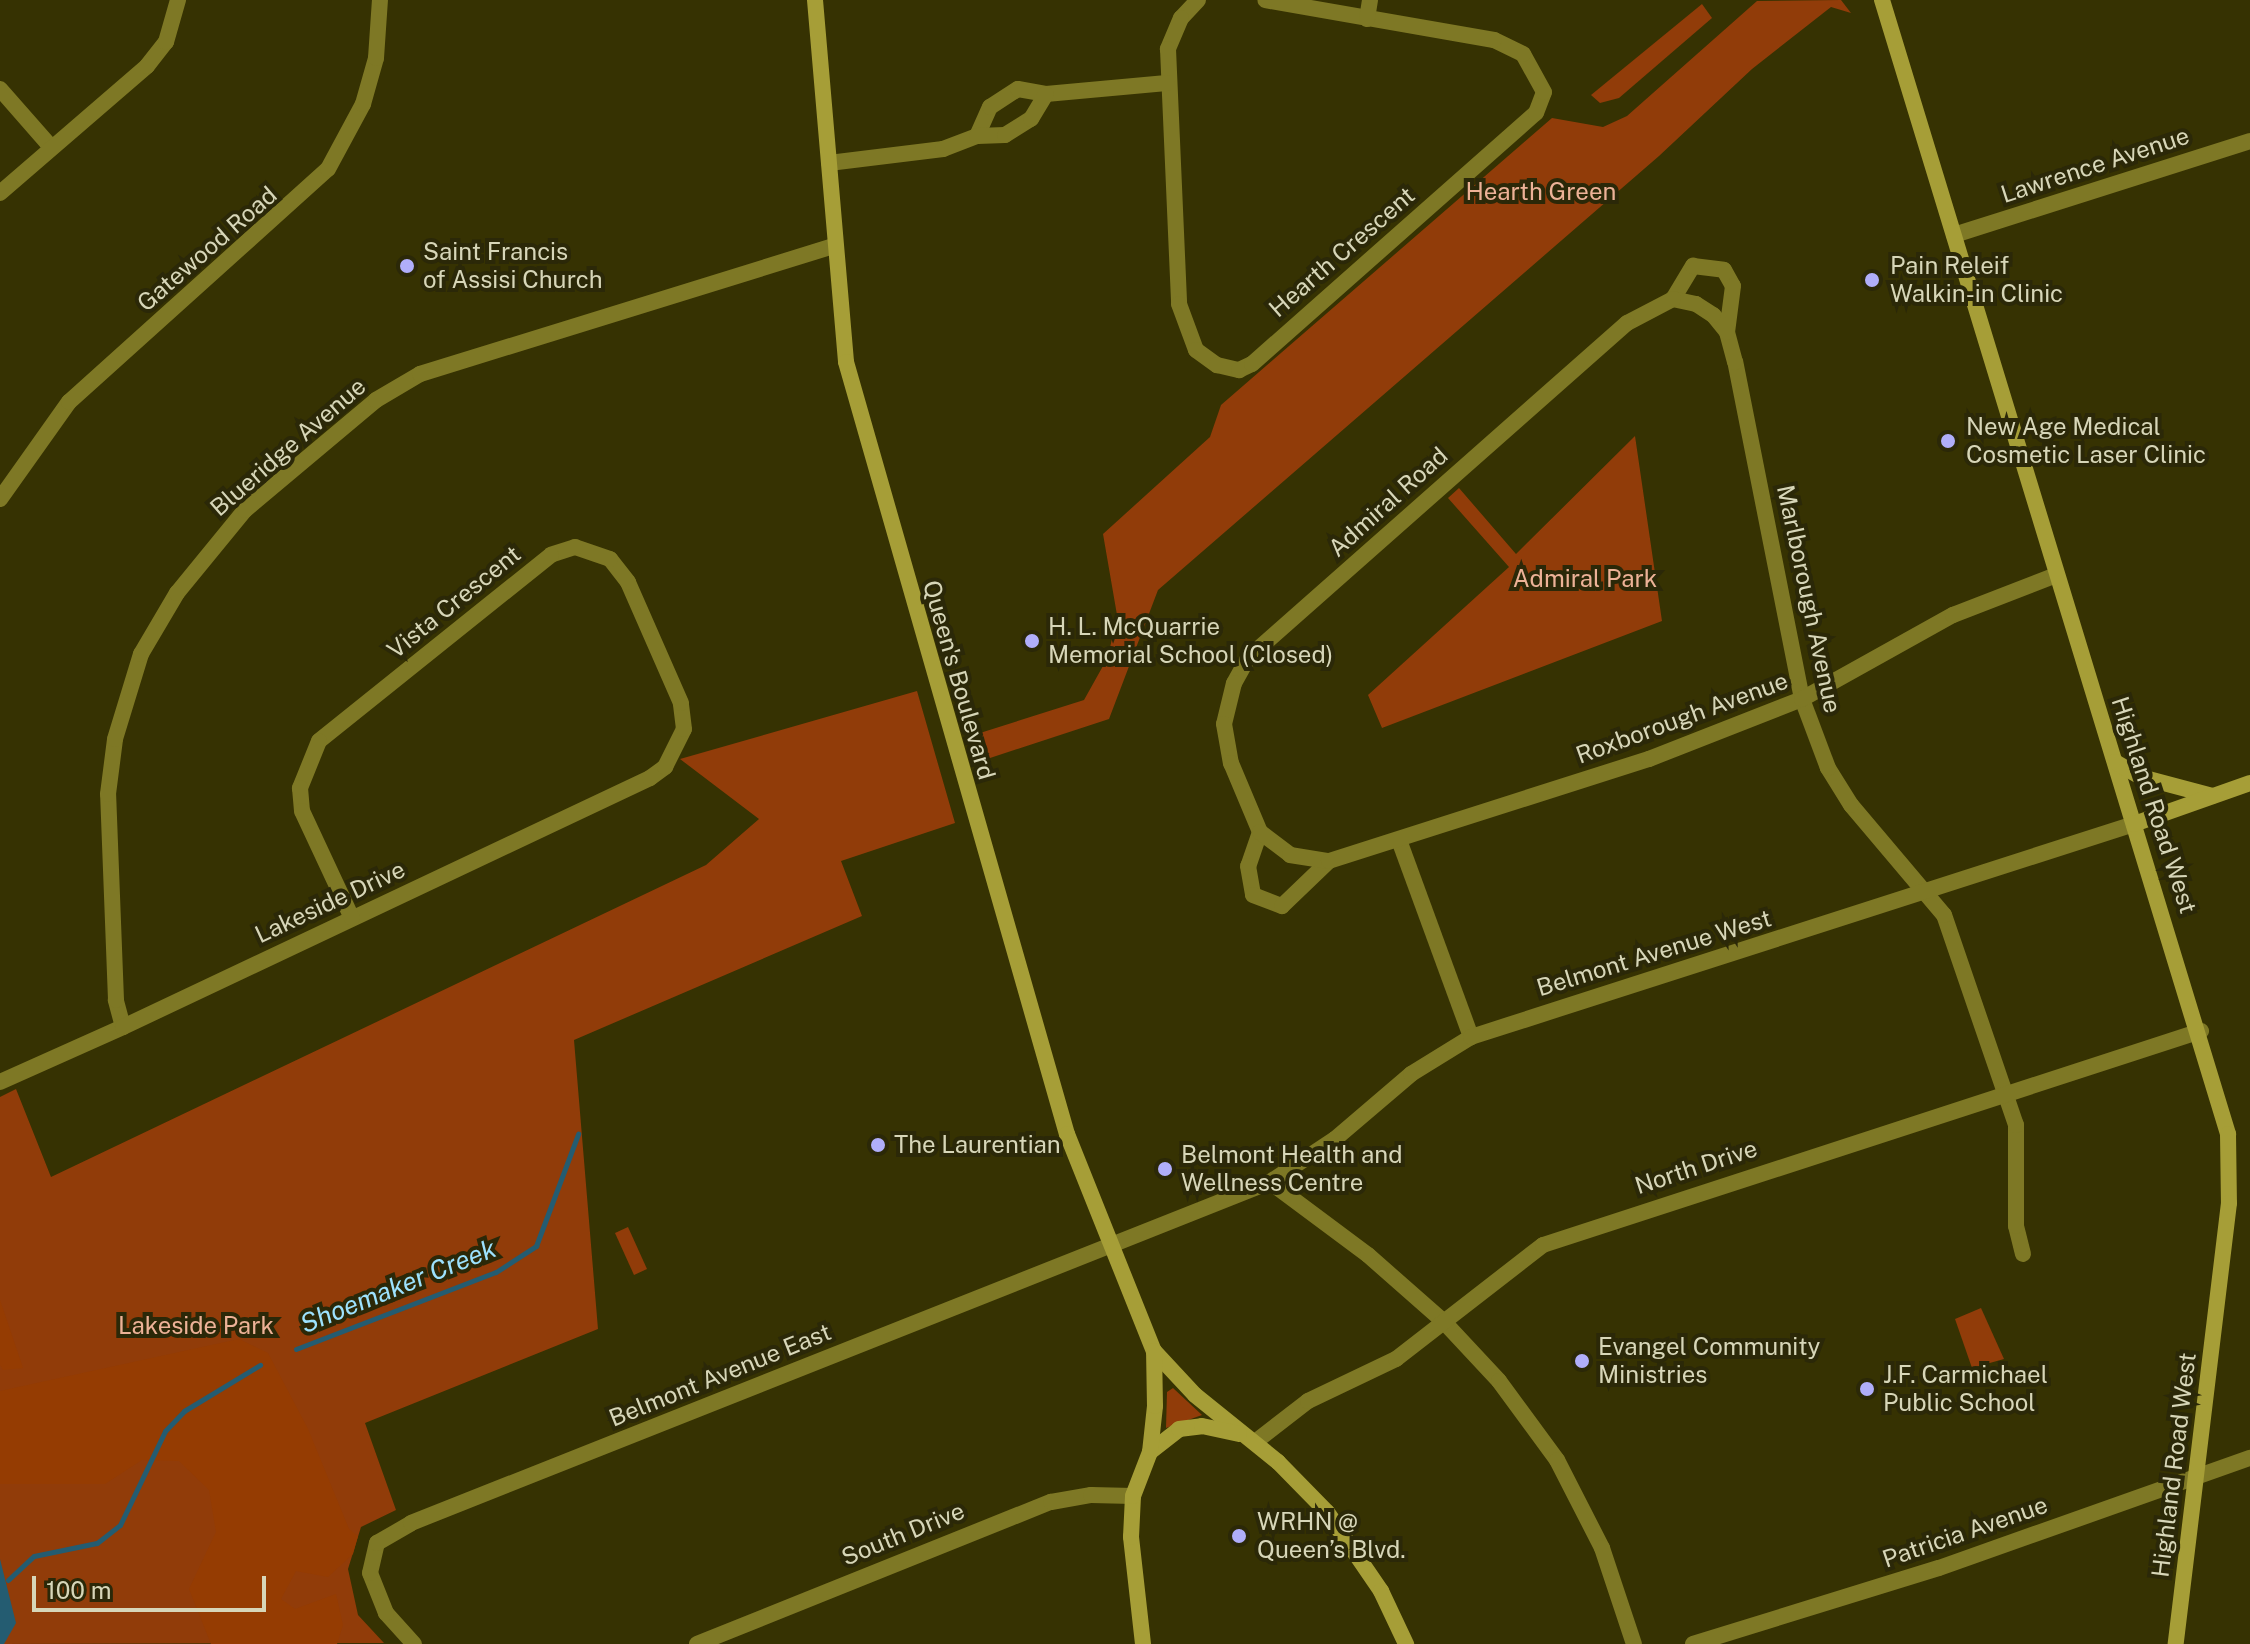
<!DOCTYPE html>
<html>
<head>
<meta charset="utf-8">
<style>
  body { margin:0 }
  #map { position:relative; width:2250px; height:1644px; overflow:hidden; background:#363202; font-family:"Public Sans",sans-serif }
  div>[style] { position:absolute }
  .green>* { inset:0; background:#913c09 }
  .forest>* { inset:0; background:#953c02 }
  .water>* { inset:0; background:#245c71 }
  .stream>* { height:5px; margin:-2.5px; padding:0 2.5px; transform-origin:2.5px; border-radius:2.5px; background:#245c71 }
  .street>* { height:16px; margin:-8px; padding:0 8px; transform-origin:8px; border-radius:8px; background:#7e7825 }
  .secondary>* { height:16px; margin:-8px; padding:0 8px; transform-origin:8px; border-radius:8px; background:#a69e37 }
  .dots>* { width:22px; height:22px; translate:-50% -50%; box-sizing:border-box; border:4px solid #2b2808; border-radius:50% }
  span { translate:-50% -50%; white-space:nowrap; text-align:center; line-height:1.15; -webkit-text-stroke:8px #2b2808; paint-order:stroke }
  .street-label { font-size:24px; color:#d7d6b8 }
  .park-label { font-size:24px; color:#edb297 }
  .poi-label { font-size:24px; color:#d7d6b8 }
  .left { translate:0 -50%; text-align:left }
  .water-label { font-size:26px; color:#9de2fe; font-style:italic }
  .scale { position:absolute; left:32px; top:1576px; width:234px; height:36px; box-sizing:border-box; border:4px solid #d7d6b8; border-top:0; padding-left:10px; font-size:24px; line-height:28px; white-space:nowrap; color:#d7d6b8; -webkit-text-stroke:6px #2b2808; paint-order:stroke }
</style>
</head>
<body>
<div id="map">
  <div class="green">
    <i style="clip-path:polygon(1841px 0,1851px 13px,1831px 7px,1752px 69px,1659px 156px,1158px 590px,1109px 719px,987px 759px,980px 733px,1084px 700px,1108px 657px,1117px 615px,1103px 534px,1210px 437px,1221px 405px,1552px 118px,1603px 127px,1627px 116px,1757px 1px)"></i>
    <i style="clip-path:polygon(1702px 4px,1712px 18px,1619px 98px,1600px 103px,1591px 95px)"></i>
    <i style="clip-path:polygon(1635px 436px,1662px 621px,1382px 728px,1368px 695px,1509px 567px,1448px 498px,1459px 488px,1516px 554px)"></i>
    <i style="clip-path:polygon(917px 691px,955px 823px,841px 861px,862px 916px,574px 1040px,598px 1329px,365px 1423px,396px 1510px,361px 1527px,348px 1569px,358px 1615px,384px 1643px,0 1644px,0 1097px,16px 1089px,51px 1177px,706px 865px,759px 819px,680px 759px)"></i>
    <i style="clip-path:polygon(628px 1227px,647px 1269px,634px 1275px,615px 1233px)"></i>
    <i style="clip-path:polygon(1981px 1308px,2004px 1359px,1972px 1368px,1955px 1319px)"></i>
    <i style="clip-path:polygon(1173px 1388px,1202px 1415px,1166px 1428px,1167px 1392px)"></i>
  </div>
  <div class="forest">
    <i style="clip-path:polygon(0 1300px,23px 1368px,3px 1370px,0 1365px)"></i>
    <i style="clip-path:polygon(239px 1339px,268px 1353px,308px 1429px,349px 1529px,358px 1536px,353px 1554px,328px 1577px,296px 1571px,281px 1599px,295px 1609px,336px 1594px,343px 1625px,337px 1644px,211px 1644px,189px 1589px,216px 1532px,209px 1490px,179px 1461px,142px 1460px,105px 1484px,0 1484px,0 1391px)"></i>
  </div>
  <div class="water">
    <i style="clip-path:polygon(0 1559px,16px 1623px,4px 1644px,0 1644px)"></i>
  </div>
  <div class="stream">
    <i style="left:296px;top:1349px;width:214px;rotate:-21.1deg"></i>
    <i style="left:496px;top:1272px;width:48px;rotate:-33deg"></i>
    <i style="left:536px;top:1246px;width:120px;rotate:-69.4deg"></i>
    <i style="left:8px;top:1580px;width:35px;rotate:-43deg"></i>
    <i style="left:34px;top:1556px;width:64px;rotate:-11.7deg"></i>
    <i style="left:97px;top:1543px;width:29px;rotate:-38deg"></i>
    <i style="left:120px;top:1525px;width:104px;rotate:-64.4deg"></i>
    <i style="left:165px;top:1431px;width:28px;rotate:-46deg"></i>
    <i style="left:184px;top:1411px;width:89px;rotate:-31.2deg"></i>
  </div>
  <div class="street">
    <i style="left:1198px;top:0;width:25px;rotate:133deg"></i>
    <i style="left:1181px;top:18px;width:34px;rotate:113deg"></i>
    <i style="left:1168px;top:49px;width:255px;rotate:87.5deg"></i>
    <i style="left:1179px;top:304px;width:49px;rotate:69.7deg"></i>
    <i style="left:1196px;top:350px;width:26px;rotate:36deg"></i>
    <i style="left:1217px;top:365px;width:23px;rotate:13deg"></i>
    <i style="left:1239px;top:370px;width:14px;rotate:-25deg"></i>
    <i style="left:1252px;top:364px;width:379px;rotate:-41.5deg"></i>
    <i style="left:1536px;top:113px;width:22px;rotate:-69deg"></i>
    <i style="left:1544px;top:92px;width:43px;rotate:-118.9deg"></i>
    <i style="left:1523px;top:54px;width:32px;rotate:-154deg"></i>
    <i style="left:1494px;top:40px;width:232px;rotate:-170.1deg"></i>
    <i style="left:1367px;top:19px;width:19px;rotate:-81deg"></i>
    <i style="left:0;top:89px;width:77px;rotate:48.7deg"></i>
    <i style="left:977px;top:136px;width:32px;rotate:-66deg"></i>
    <i style="left:990px;top:107px;width:33px;rotate:-33deg"></i>
    <i style="left:1018px;top:89px;width:28px;rotate:10deg"></i>
    <i style="left:1046px;top:94px;width:121px;rotate:-5.2deg"></i>
    <i style="left:829px;top:163px;width:115px;rotate:-7deg"></i>
    <i style="left:943px;top:149px;width:36px;rotate:-21deg"></i>
    <i style="left:977px;top:136px;width:28px;rotate:-2deg"></i>
    <i style="left:1005px;top:135px;width:31px;rotate:-32deg"></i>
    <i style="left:1031px;top:119px;width:29px;rotate:-59deg"></i>
    <i style="left:0;top:193px;width:194px;rotate:-40.8deg"></i>
    <i style="left:147px;top:66px;width:31px;rotate:-52deg"></i>
    <i style="left:166px;top:42px;width:44px;rotate:-74.1deg"></i>
    <i style="left:1954px;top:235px;width:311px;rotate:-17.6deg"></i>
    <i style="left:1673px;top:299px;width:39px;rotate:-59deg"></i>
    <i style="left:1693px;top:266px;width:31px;rotate:7deg"></i>
    <i style="left:1724px;top:270px;width:18px;rotate:61deg"></i>
    <i style="left:1733px;top:286px;width:46px;rotate:97.4deg"></i>
    <i style="left:0;top:499px;width:119px;rotate:-54.6deg"></i>
    <i style="left:69px;top:402px;width:348px;rotate:-42deg"></i>
    <i style="left:328px;top:169px;width:74px;rotate:-61.7deg"></i>
    <i style="left:363px;top:104px;width:48px;rotate:-74.2deg"></i>
    <i style="left:376px;top:58px;width:58px;rotate:-86.1deg"></i>
    <i style="left:1260px;top:832px;width:36px;rotate:109deg"></i>
    <i style="left:1248px;top:866px;width:29px;rotate:80deg"></i>
    <i style="left:1253px;top:895px;width:31px;rotate:21deg"></i>
    <i style="left:1282px;top:906px;width:65px;rotate:-43.8deg"></i>
    <i style="left:1399px;top:840px;width:210px;rotate:69.9deg"></i>
    <i style="left:123px;top:1027px;width:28px;rotate:-105deg"></i>
    <i style="left:116px;top:1000px;width:206px;rotate:-92.2deg"></i>
    <i style="left:108px;top:794px;width:55px;rotate:-82.7deg"></i>
    <i style="left:115px;top:739px;width:89px;rotate:-73deg"></i>
    <i style="left:141px;top:654px;width:71px;rotate:-59.5deg"></i>
    <i style="left:177px;top:593px;width:107px;rotate:-50.7deg"></i>
    <i style="left:245px;top:510px;width:171px;rotate:-40deg"></i>
    <i style="left:376px;top:400px;width:51px;rotate:-30.6deg"></i>
    <i style="left:420px;top:374px;width:433px;rotate:-17.2deg"></i>
    <i style="left:0;top:1082px;width:135px;rotate:-24.1deg"></i>
    <i style="left:123px;top:1027px;width:583px;rotate:-25.29deg"></i>
    <i style="left:650px;top:778px;width:19px;rotate:-36deg"></i>
    <i style="left:665px;top:767px;width:42px;rotate:-63.4deg"></i>
    <i style="left:684px;top:729px;width:26px;rotate:-97deg"></i>
    <i style="left:681px;top:703px;width:132px;rotate:-113.7deg"></i>
    <i style="left:628px;top:582px;width:29px;rotate:-128deg"></i>
    <i style="left:610px;top:559px;width:37px;rotate:-161deg"></i>
    <i style="left:575px;top:547px;width:25px;rotate:162deg"></i>
    <i style="left:551px;top:555px;width:297px;rotate:141.3deg"></i>
    <i style="left:319px;top:741px;width:51px;rotate:112deg"></i>
    <i style="left:300px;top:788px;width:23px;rotate:85deg"></i>
    <i style="left:302px;top:811px;width:118px;rotate:65deg"></i>
    <i style="left:1270px;top:1182px;width:122px;rotate:36.7deg"></i>
    <i style="left:1368px;top:1255px;width:103px;rotate:41.4deg"></i>
    <i style="left:1445px;top:1323px;width:79px;rotate:47deg"></i>
    <i style="left:1499px;top:1381px;width:98px;rotate:53.7deg"></i>
    <i style="left:1557px;top:1460px;width:99px;rotate:62.9deg"></i>
    <i style="left:1602px;top:1548px;width:101px;rotate:71.6deg"></i>
    <i style="left:2023px;top:1254px;width:29px;rotate:-104deg"></i>
    <i style="left:2016px;top:1226px;width:101px;rotate:-90deg"></i>
    <i style="left:2016px;top:1125px;width:222px;rotate:-108.9deg"></i>
    <i style="left:1944px;top:915px;width:144px;rotate:-130.2deg"></i>
    <i style="left:1851px;top:805px;width:44px;rotate:-121.9deg"></i>
    <i style="left:1828px;top:768px;width:74px;rotate:-110.6deg"></i>
    <i style="left:1802px;top:699px;width:344px;rotate:-101.2deg"></i>
    <i style="left:1735px;top:362px;width:31px;rotate:-105deg"></i>
    <i style="left:1727px;top:332px;width:22px;rotate:-129deg"></i>
    <i style="left:1713px;top:315px;width:20px;rotate:-147deg"></i>
    <i style="left:1696px;top:304px;width:24px;rotate:-168deg"></i>
    <i style="left:1673px;top:299px;width:52px;rotate:152.4deg"></i>
    <i style="left:1627px;top:323px;width:506px;rotate:138.53deg"></i>
    <i style="left:1248px;top:658px;width:29px;rotate:119deg"></i>
    <i style="left:1234px;top:683px;width:42px;rotate:103.7deg"></i>
    <i style="left:1224px;top:724px;width:40px;rotate:80deg"></i>
    <i style="left:1231px;top:763px;width:75px;rotate:67.2deg"></i>
    <i style="left:1260px;top:832px;width:38px;rotate:37deg"></i>
    <i style="left:1290px;top:855px;width:39px;rotate:9deg"></i>
    <i style="left:1329px;top:861px;width:336px;rotate:-17.7deg"></i>
    <i style="left:1649px;top:759px;width:164px;rotate:-21.4deg"></i>
    <i style="left:1802px;top:699px;width:173px;rotate:-29.1deg"></i>
    <i style="left:1953px;top:615px;width:110px;rotate:-21.2deg"></i>
    <i style="left:1255px;top:1442px;width:67px;rotate:-37.7deg"></i>
    <i style="left:1308px;top:1401px;width:98px;rotate:-25.5deg"></i>
    <i style="left:1396px;top:1359px;width:186px;rotate:-37.8deg"></i>
    <i style="left:1543px;top:1245px;width:692px;rotate:-18.02deg"></i>
    <i style="left:414px;top:1644px;width:42px;rotate:-132.1deg"></i>
    <i style="left:386px;top:1613px;width:43px;rotate:-111.8deg"></i>
    <i style="left:370px;top:1573px;width:31px;rotate:-77deg"></i>
    <i style="left:377px;top:1543px;width:39px;rotate:-30deg"></i>
    <i style="left:411px;top:1523px;width:924px;rotate:-21.65deg"></i>
    <i style="left:1270px;top:1182px;width:78px;rotate:-33.5deg"></i>
    <i style="left:1335px;top:1139px;width:100px;rotate:-40.5deg"></i>
    <i style="left:1411px;top:1074px;width:70px;rotate:-31.7deg"></i>
    <i style="left:1471px;top:1037px;width:696px;rotate:-17.81deg"></i>
    <i style="left:697px;top:1644px;width:381px;rotate:-21.9deg"></i>
    <i style="left:1051px;top:1502px;width:41px;rotate:-9.9deg"></i>
    <i style="left:1091px;top:1495px;width:42px;rotate:1.4deg"></i>
    <i style="left:1693px;top:1644px;width:257px;rotate:-17.2deg"></i>
    <i style="left:1939px;top:1568px;width:330px;rotate:-19.5deg"></i>
  </div>
  <div class="secondary">
    <i style="left:815px;top:0;width:363px;rotate:85.1deg"></i>
    <i style="left:846px;top:362px;width:803px;rotate:74.03deg"></i>
    <i style="left:1067px;top:1134px;width:234px;rotate:68.2deg"></i>
    <i style="left:1154px;top:1351px;width:60px;rotate:47deg"></i>
    <i style="left:1195px;top:1395px;width:107px;rotate:38.9deg"></i>
    <i style="left:1278px;top:1462px;width:70px;rotate:45.6deg"></i>
    <i style="left:1327px;top:1512px;width:96px;rotate:55.6deg"></i>
    <i style="left:1381px;top:1591px;width:59px;rotate:64.7deg"></i>
    <i style="left:1882px;top:0;width:1186px;rotate:73.03deg"></i>
    <i style="left:2228px;top:1134px;width:69px;rotate:89.2deg"></i>
    <i style="left:2229px;top:1203px;width:444px;rotate:96.9deg"></i>
    <i style="left:2115px;top:762px;width:30px;rotate:30deg"></i>
    <i style="left:2141px;top:777px;width:74px;rotate:14.8deg"></i>
    <i style="left:2134px;top:824px;width:123px;rotate:-19.5deg"></i>
    <i style="left:1150px;top:1452px;width:37px;rotate:-38deg"></i>
    <i style="left:1179px;top:1429px;width:23px;rotate:-7deg"></i>
    <i style="left:1202px;top:1426px;width:38px;rotate:12deg"></i>
    <i style="left:1143px;top:1644px;width:108px;rotate:-96.4deg"></i>
    <i style="left:1131px;top:1537px;width:41px;rotate:-87.2deg"></i>
    <i style="left:1133px;top:1496px;width:47px;rotate:-68.9deg"></i>
    <i style="left:1150px;top:1452px;width:46px;rotate:-83.8deg"></i>
    <i style="left:1155px;top:1406px;width:55px;rotate:-91deg"></i>
  </div>
  <div class="dots">
    <i style="left:407px;top:266px;background:#b0aefa"></i>
    <i style="left:1872px;top:280px;background:#b0aefa"></i>
    <i style="left:1948px;top:441px;background:#b0aefa"></i>
    <i style="left:1032px;top:641px;background:#b0aefa"></i>
    <i style="left:878px;top:1145px;background:#b0aefa"></i>
    <i style="left:1165px;top:1169px;background:#b0aefa"></i>
    <i style="left:1582px;top:1361px;background:#b0aefa"></i>
    <i style="left:1867px;top:1389px;background:#b0aefa"></i>
    <i style="left:1239px;top:1536px;background:#b0aefa"></i>
  </div>
  <div class="street-label">
    <span style="left:2095px;top:165px;rotate:-18deg">Lawrence Avenue</span>
    <span style="left:207px;top:249px;rotate:-41deg">Gatewood Road</span>
    <span style="left:1342px;top:252px;rotate:-41deg">Hearth Crescent</span>
    <span style="left:288px;top:447px;rotate:-41deg">Blueridge Avenue</span>
    <span style="left:1388px;top:502px;rotate:-42deg">Admiral Road</span>
    <span style="left:1809px;top:599px;rotate:78deg">Marlborough Avenue</span>
    <span style="left:454px;top:602px;rotate:-39deg">Vista Crescent</span>
    <span style="left:959px;top:680px;rotate:74deg">Queen's Boulevard</span>
    <span style="left:1682px;top:718px;rotate:-20deg">Roxborough Avenue</span>
    <span style="left:2154px;top:805px;rotate:72deg">Highland Road West</span>
    <span style="left:330px;top:902px;rotate:-25deg">Lakeside Drive</span>
    <span style="left:1654px;top:953px;rotate:-17deg">Belmont Avenue West</span>
    <span style="left:1696px;top:1167px;rotate:-18deg">North Drive</span>
    <span style="left:720px;top:1375px;rotate:-22deg">Belmont Avenue East</span>
    <span style="left:2174px;top:1465px;rotate:-83deg">Highland Road West</span>
    <span style="left:1965px;top:1532px;rotate:-19deg">Patricia Avenue</span>
    <span style="left:903px;top:1534px;rotate:-22deg">South Drive</span>
  </div>
  <div class="park-label">
    <span style="left:1541px;top:192px">Hearth Green</span>
    <span style="left:1585px;top:579px">Admiral Park</span>
    <span style="left:196px;top:1326px">Lakeside Park</span>
  </div>
  <div class="poi-label">
    <span class="left" style="left:423px;top:266px">Saint Francis<br>of Assisi Church</span>
    <span class="left" style="left:1890px;top:280px">Pain Releif<br>Walkin-in Clinic</span>
    <span class="left" style="left:1966px;top:441px">New Age Medical<br>Cosmetic Laser Clinic</span>
    <span class="left" style="left:1048px;top:641px">H. L. McQuarrie<br>Memorial School (Closed)</span>
    <span class="left" style="left:894px;top:1145px">The Laurentian</span>
    <span class="left" style="left:1181px;top:1169px">Belmont Health and<br>Wellness Centre</span>
    <span class="left" style="left:1598px;top:1361px">Evangel Community<br>Ministries</span>
    <span class="left" style="left:1883px;top:1389px">J.F. Carmichael<br>Public School</span>
    <span class="left" style="left:1257px;top:1536px">WRHN @<br>Queen’s Blvd.</span>
  </div>
  <div class="water-label">
    <span style="left:398px;top:1286px;rotate:-22deg">Shoemaker Creek</span>
  </div>
  <div class="scale">100 m</div>
</div>
</body>
</html>
